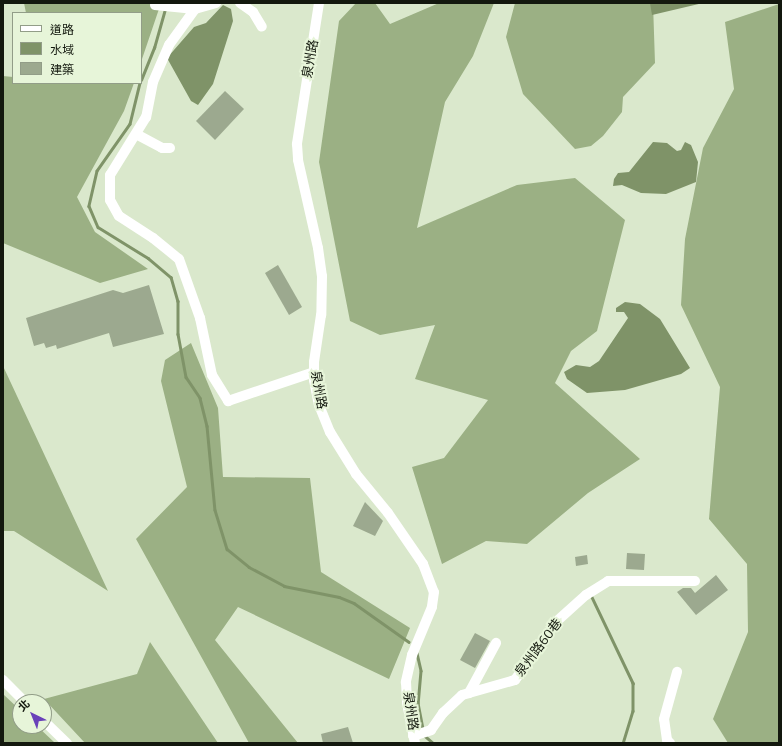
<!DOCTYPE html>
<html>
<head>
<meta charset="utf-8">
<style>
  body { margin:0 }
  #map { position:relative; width:782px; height:746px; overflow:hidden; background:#dae8cc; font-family:Bitter,"Noto Sans TC",serif }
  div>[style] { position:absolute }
  .forest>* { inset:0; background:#9bb084 }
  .water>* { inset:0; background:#7f9368 }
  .stream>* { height:2.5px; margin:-1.25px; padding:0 1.25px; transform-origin:1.25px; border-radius:1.25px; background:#7f9368 }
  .building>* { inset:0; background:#9ca98f }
  .minor>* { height:10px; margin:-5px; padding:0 5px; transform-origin:5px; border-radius:5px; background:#fff }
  span { translate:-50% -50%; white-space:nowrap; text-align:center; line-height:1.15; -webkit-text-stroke:4px #e7f5d9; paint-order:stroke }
  .street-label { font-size:13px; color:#13180e }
  .frame { position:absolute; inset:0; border:4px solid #13180e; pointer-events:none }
  .legend { position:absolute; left:12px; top:12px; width:130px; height:72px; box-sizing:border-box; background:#e7f5d9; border:1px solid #929d88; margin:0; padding:5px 7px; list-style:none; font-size:12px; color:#13180e }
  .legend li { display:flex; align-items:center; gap:8px; height:20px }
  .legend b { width:20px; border:1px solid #929d88 }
  .north { position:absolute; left:12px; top:694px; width:40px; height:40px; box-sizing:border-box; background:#e7f5d9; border:1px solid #929d88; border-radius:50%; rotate:317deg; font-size:11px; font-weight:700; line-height:16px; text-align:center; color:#13180e }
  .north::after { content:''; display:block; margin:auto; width:14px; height:18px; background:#6941b9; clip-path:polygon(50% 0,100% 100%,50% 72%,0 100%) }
</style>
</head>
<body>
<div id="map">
  <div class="forest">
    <i style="clip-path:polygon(24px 3px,161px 3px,141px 62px,141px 13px,26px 13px)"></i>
    <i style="clip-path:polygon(356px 3px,375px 3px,390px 24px,439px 3px,494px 3px,473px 56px,445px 102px,417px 228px,517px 185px,575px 178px,625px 220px,597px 331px,571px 351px,555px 383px,640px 459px,588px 493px,527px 544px,486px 541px,442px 564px,412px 467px,444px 458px,488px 400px,415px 379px,435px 325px,380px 335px,350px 321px,319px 162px,339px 21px)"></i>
    <i style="clip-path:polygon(515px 3px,653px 3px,655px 63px,623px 97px,622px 112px,603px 136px,591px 146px,575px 149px,523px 94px,506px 37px)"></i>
    <i style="clip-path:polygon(779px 4px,779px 743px,728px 743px,713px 719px,748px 632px,747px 564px,709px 519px,720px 387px,681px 305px,685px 239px,703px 148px,734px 89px,725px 22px)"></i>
    <i style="clip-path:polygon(3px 76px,13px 77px,13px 83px,134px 83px,124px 111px,77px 197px,95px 232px,148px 269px,100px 283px,3px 243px)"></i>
    <i style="clip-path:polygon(191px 343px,218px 408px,223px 477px,310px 478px,321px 572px,410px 628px,389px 679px,238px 607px,215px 640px,298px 743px,249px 743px,136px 539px,187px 487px,161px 381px,165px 360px)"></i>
    <i style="clip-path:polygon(3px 366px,108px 591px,14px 531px,3px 531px)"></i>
    <i style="clip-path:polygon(150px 642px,218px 743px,85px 743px,44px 699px,137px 674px)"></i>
    <i style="clip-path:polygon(3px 694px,20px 710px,20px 726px,37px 726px,55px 743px,3px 743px)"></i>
  </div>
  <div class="water">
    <i style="clip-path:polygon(650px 3px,703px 3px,652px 15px)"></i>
    <i style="clip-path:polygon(223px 5px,231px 9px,233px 21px,213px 84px,198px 105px,191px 101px,167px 58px,194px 27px,206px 23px)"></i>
    <i style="clip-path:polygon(653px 142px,667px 143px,677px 151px,681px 150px,685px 142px,691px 145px,698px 162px,696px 182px,666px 194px,641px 193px,622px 185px,613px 186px,614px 179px,618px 173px,629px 172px)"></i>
    <i style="clip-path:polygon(625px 302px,640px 304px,660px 319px,690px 368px,681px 374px,625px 390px,587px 393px,567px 379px,564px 372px,576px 365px,590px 367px,599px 361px,628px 318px,624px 312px,616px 312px,616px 308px)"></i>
  </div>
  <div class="stream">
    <i style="left:141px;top:80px;width:35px;rotate:-68deg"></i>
    <i style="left:154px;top:48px;width:41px;rotate:-74.2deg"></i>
    <i style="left:140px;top:83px;width:42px;rotate:103.7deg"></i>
    <i style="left:130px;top:124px;width:57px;rotate:125.1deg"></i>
    <i style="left:97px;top:171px;width:36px;rotate:103deg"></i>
    <i style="left:89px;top:206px;width:23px;rotate:67deg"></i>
    <i style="left:98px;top:227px;width:59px;rotate:31.8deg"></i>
    <i style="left:148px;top:258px;width:30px;rotate:40deg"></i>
    <i style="left:171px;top:277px;width:25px;rotate:74deg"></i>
    <i style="left:178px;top:301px;width:33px;rotate:90deg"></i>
    <i style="left:178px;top:334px;width:44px;rotate:79.5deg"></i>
    <i style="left:186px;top:377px;width:25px;rotate:56deg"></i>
    <i style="left:200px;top:398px;width:29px;rotate:76deg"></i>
    <i style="left:207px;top:426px;width:84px;rotate:84.6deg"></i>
    <i style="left:215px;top:510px;width:41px;rotate:72.9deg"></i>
    <i style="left:227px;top:549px;width:28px;rotate:39deg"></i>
    <i style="left:249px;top:567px;width:40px;rotate:28deg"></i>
    <i style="left:284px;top:586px;width:56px;rotate:11.3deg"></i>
    <i style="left:339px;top:597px;width:16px;rotate:22deg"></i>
    <i style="left:354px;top:603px;width:67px;rotate:35.3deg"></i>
    <i style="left:591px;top:595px;width:98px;rotate:64.5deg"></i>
    <i style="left:633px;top:683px;width:28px;rotate:90deg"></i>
    <i style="left:633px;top:711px;width:34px;rotate:107deg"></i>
    <i style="left:417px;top:653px;width:18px;rotate:77deg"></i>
    <i style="left:421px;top:671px;width:32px;rotate:95deg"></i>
    <i style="left:418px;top:703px;width:26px;rotate:79deg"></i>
    <i style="left:425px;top:736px;width:11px;rotate:41deg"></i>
  </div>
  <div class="building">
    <i style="clip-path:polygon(225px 91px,244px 109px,215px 140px,196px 121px)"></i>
    <i style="clip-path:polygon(278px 265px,302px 307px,289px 315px,265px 273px)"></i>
    <i style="clip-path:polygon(149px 285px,164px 334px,113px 347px,109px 333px,57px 349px,56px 345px,46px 348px,44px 343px,34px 346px,26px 318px,113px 290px,123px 293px)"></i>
    <i style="clip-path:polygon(365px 502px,383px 521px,375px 536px,353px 526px)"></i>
    <i style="clip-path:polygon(627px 553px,645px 554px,644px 570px,626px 569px)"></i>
    <i style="clip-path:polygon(587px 555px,588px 564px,576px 566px,575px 557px)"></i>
    <i style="clip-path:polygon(716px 575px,728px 590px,696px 615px,677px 592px,683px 588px,691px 588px,695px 593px)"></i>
    <i style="clip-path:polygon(475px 633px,490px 641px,475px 668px,460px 660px)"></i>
    <i style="clip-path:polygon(348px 727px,353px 743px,323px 743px,321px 734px)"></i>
  </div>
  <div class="minor">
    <i style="left:240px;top:3px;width:16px;rotate:35deg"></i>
    <i style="left:253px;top:12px;width:17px;rotate:59deg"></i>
    <i style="left:319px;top:3px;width:143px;rotate:98.9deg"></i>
    <i style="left:297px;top:144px;width:16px;rotate:86deg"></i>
    <i style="left:298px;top:160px;width:90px;rotate:77.2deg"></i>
    <i style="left:318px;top:248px;width:28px;rotate:82deg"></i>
    <i style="left:322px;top:276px;width:39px;rotate:91deg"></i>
    <i style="left:321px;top:315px;width:48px;rotate:98.5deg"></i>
    <i style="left:314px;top:362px;width:18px;rotate:90deg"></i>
    <i style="left:314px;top:380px;width:25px;rotate:79deg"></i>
    <i style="left:319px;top:405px;width:29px;rotate:68deg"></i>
    <i style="left:330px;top:432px;width:49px;rotate:58.2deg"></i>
    <i style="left:356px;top:474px;width:50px;rotate:50.6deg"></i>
    <i style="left:388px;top:513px;width:62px;rotate:55.5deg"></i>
    <i style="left:423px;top:564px;width:30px;rotate:69deg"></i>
    <i style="left:434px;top:592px;width:15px;rotate:98deg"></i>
    <i style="left:432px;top:607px;width:52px;rotate:112.6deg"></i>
    <i style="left:412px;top:655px;width:28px;rotate:103deg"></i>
    <i style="left:406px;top:682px;width:21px;rotate:87deg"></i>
    <i style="left:407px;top:703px;width:41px;rotate:78.7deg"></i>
    <i style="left:155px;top:5px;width:40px;rotate:5.7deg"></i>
    <i style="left:195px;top:9px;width:22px;rotate:-16deg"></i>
    <i style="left:195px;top:9px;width:44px;rotate:125.8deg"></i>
    <i style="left:169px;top:45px;width:40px;rotate:113.4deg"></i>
    <i style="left:153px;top:82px;width:36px;rotate:101deg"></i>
    <i style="left:146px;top:117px;width:68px;rotate:121.8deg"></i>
    <i style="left:110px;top:175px;width:25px;rotate:90deg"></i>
    <i style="left:110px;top:200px;width:18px;rotate:61deg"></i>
    <i style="left:119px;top:216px;width:40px;rotate:32.9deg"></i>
    <i style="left:153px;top:238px;width:33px;rotate:39deg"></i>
    <i style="left:179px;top:259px;width:63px;rotate:70.4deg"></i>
    <i style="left:200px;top:318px;width:58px;rotate:78.1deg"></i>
    <i style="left:212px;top:375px;width:31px;rotate:58deg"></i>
    <i style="left:228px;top:401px;width:91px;rotate:-18.6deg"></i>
    <i style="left:136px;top:134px;width:30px;rotate:28deg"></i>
    <i style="left:162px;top:148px;width:8px"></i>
    <i style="left:3px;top:680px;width:31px;rotate:45deg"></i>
    <i style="left:469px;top:693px;width:48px;rotate:-15.8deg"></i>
    <i style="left:515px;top:680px;width:72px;rotate:-54.6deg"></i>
    <i style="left:557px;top:621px;width:39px;rotate:-42deg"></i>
    <i style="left:586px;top:595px;width:26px;rotate:-32deg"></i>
    <i style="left:608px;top:581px;width:87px"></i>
    <i style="left:44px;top:721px;width:32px;rotate:44deg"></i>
    <i style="left:413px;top:736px;width:19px;rotate:-18deg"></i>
    <i style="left:431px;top:730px;width:21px;rotate:-55deg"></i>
    <i style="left:443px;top:713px;width:26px;rotate:-43deg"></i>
    <i style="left:462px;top:695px;width:7px;rotate:-16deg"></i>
    <i style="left:469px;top:693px;width:57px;rotate:-61.6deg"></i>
    <i style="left:670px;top:743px;width:4px;rotate:-135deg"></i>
    <i style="left:667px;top:740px;width:21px;rotate:-98deg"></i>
    <i style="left:664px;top:719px;width:49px;rotate:-74.5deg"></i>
  </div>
  <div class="street-label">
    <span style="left:311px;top:59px;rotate:-80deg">泉州路</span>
    <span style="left:318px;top:390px;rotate:80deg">泉州路</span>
    <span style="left:539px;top:648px;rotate:-53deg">泉州路60巷</span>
    <span style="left:410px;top:711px;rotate:82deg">泉州路</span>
  </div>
  <div class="frame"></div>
  <ul class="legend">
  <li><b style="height:5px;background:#fff"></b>道路</li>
  <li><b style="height:11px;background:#7f9368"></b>水域</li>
  <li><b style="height:11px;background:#9ca98f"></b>建築</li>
  </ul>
  <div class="north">北</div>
</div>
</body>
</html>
